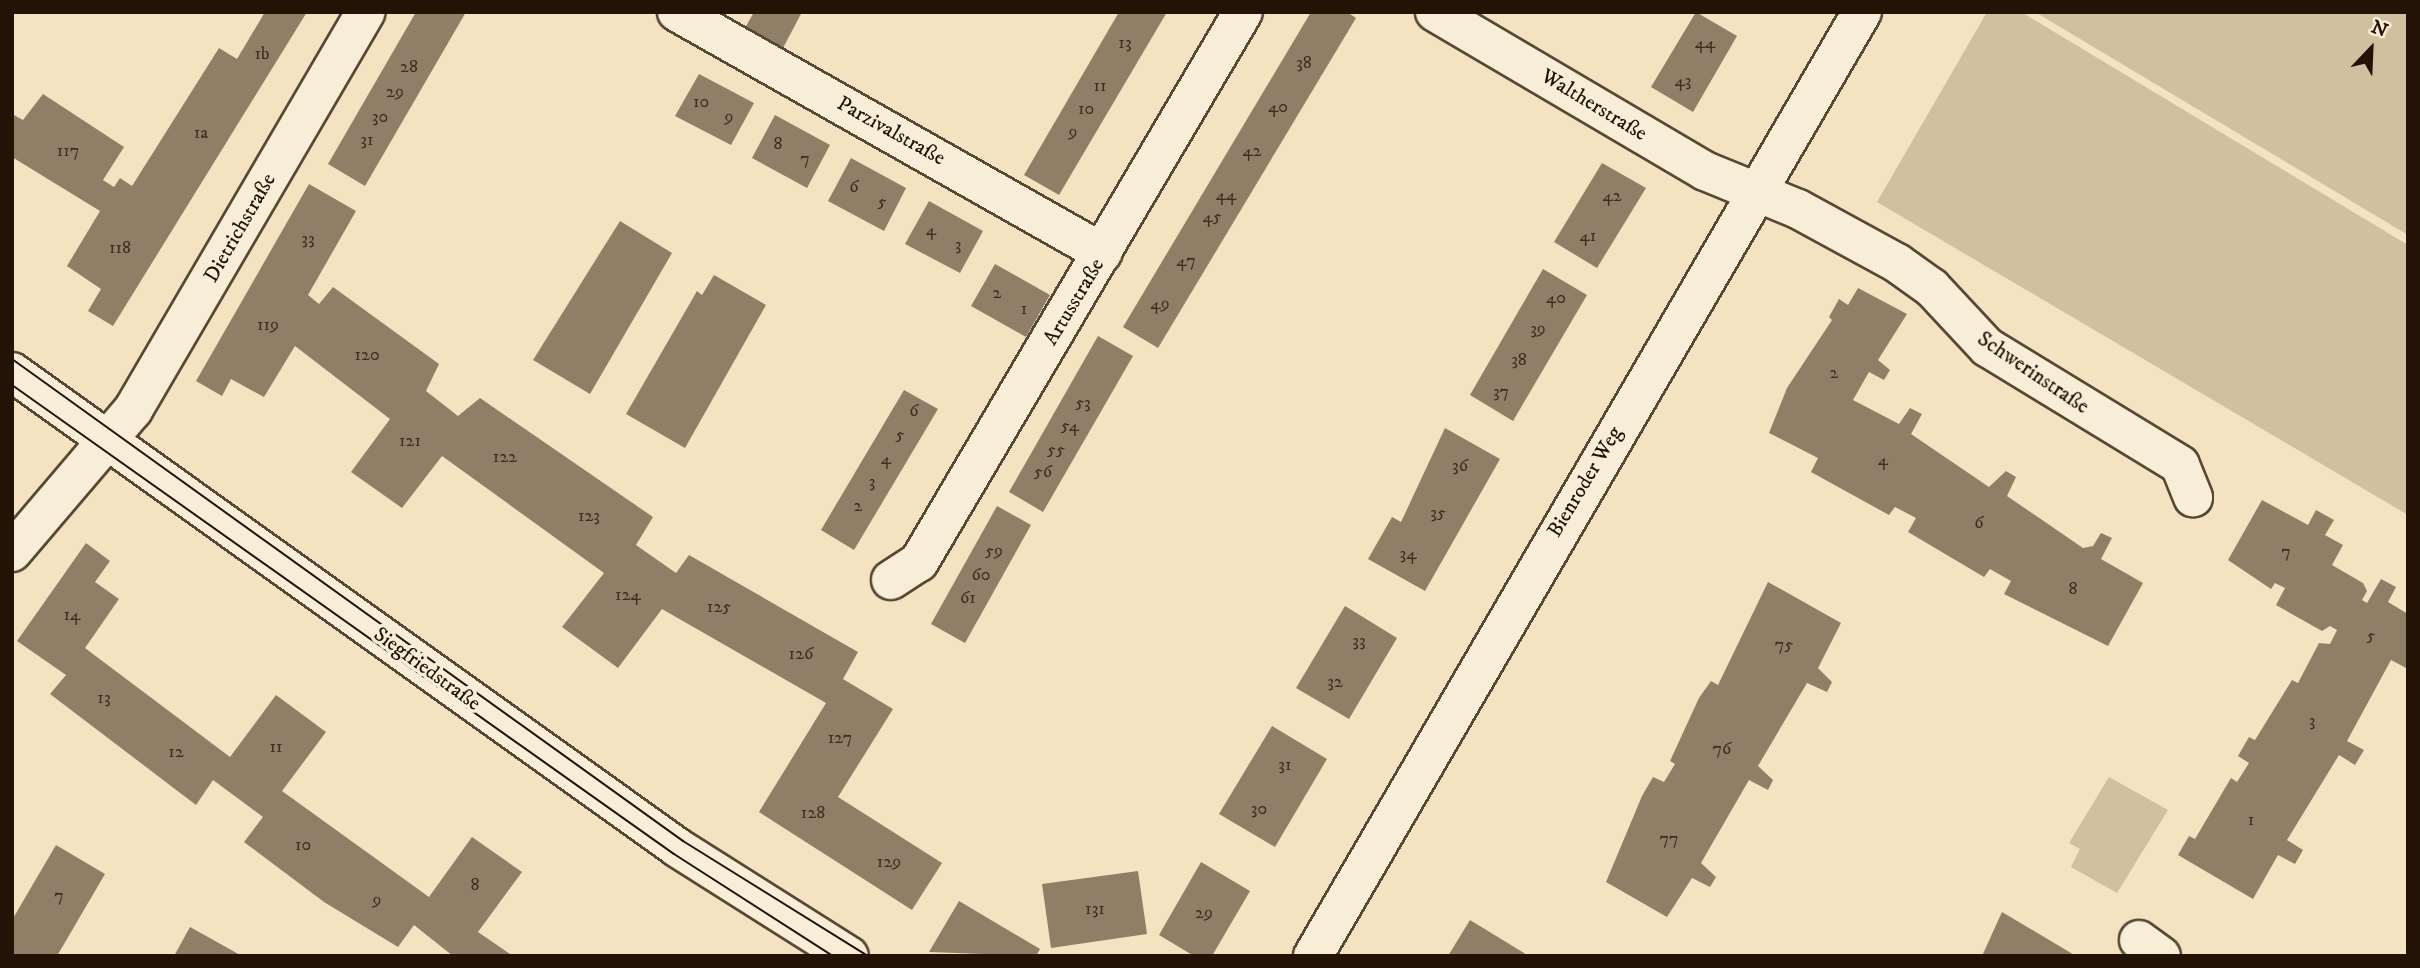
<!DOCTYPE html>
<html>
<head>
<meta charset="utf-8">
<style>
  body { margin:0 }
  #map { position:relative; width:2420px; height:968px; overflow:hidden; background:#f4e3c0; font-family:"IM FELL DW Pica",serif }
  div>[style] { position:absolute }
  .green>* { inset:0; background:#d0c0a0 }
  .building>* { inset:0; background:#907f67 }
  .roads { filter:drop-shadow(2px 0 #574734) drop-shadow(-2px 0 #574734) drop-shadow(0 2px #574734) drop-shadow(0 -2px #574734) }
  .street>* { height:38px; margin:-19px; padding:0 19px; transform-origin:19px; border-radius:19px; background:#f8edd6 }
  .secondary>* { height:38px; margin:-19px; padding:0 19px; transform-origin:19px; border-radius:19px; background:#f8edd6 }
  .tram>* { height:2px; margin:-1px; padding:0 1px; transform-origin:1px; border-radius:1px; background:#231306 }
  span { translate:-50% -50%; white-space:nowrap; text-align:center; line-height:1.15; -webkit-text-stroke:7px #f8edd6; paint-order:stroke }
  .number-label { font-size:18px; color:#3e2e1e }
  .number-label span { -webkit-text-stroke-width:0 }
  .street-label { font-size:21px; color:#231306 }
  .frame { position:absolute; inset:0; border:14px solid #231306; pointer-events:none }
  .north { position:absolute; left:2336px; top:14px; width:70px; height:70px; -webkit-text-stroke:5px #f8edd6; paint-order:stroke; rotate:23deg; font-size:19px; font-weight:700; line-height:28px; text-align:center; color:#231306 }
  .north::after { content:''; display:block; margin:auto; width:24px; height:32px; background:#231306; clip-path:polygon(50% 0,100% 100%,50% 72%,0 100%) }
</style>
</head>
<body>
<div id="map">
  <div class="green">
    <i style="clip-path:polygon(1987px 12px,2021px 12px,2408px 245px,2408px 515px,1877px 202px)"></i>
    <i style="clip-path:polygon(2035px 12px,2408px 12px,2408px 235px)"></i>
    <i style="clip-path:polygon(2109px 777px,2168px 810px,2117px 893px,2071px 867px,2080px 849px,2069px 843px)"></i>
  </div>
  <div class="building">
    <i style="clip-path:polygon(265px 12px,307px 12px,113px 326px,88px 311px,101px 289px,67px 266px,100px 211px,12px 157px,12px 114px,23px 120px,43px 94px,124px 147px,103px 180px,114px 187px,120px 178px,132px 186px,219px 48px,237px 59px)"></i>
    <i style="clip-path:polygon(416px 12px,466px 12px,365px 186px,328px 164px)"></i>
    <i style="clip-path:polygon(754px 12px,802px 12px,783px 48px,745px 28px)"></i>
    <i style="clip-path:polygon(1119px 12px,1167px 12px,1059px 195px,1024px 175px)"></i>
    <i style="clip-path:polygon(1311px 12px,1347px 12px,1356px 18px,1158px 348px,1123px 327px)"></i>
    <i style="clip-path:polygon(1696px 12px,1737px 36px,1693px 112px,1651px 87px)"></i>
    <i style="clip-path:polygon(699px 74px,754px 103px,731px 145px,675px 116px)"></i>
    <i style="clip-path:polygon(775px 115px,830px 145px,807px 188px,752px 158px)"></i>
    <i style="clip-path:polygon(851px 158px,906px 188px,884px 231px,828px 201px)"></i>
    <i style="clip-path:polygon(1602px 163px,1646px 188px,1597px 268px,1554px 242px)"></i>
    <i style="clip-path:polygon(309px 184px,356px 211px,308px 295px,319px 304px,333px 287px,439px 364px,426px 391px,458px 416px,480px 398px,653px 517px,636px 545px,676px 573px,689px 555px,858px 652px,843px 679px,893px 709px,838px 797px,942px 863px,912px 910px,759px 812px,826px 703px,662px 609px,618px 668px,562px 627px,604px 573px,442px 456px,402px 508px,351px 472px,390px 419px,295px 346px,264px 397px,231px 379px,222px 396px,196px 381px)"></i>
    <i style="clip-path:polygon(929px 201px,983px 231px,960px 273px,905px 244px)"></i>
    <i style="clip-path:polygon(620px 221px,672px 253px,590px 394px,533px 360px)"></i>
    <i style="clip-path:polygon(995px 264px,1050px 295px,1026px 337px,971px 306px)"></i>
    <i style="clip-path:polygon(1543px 269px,1587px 295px,1513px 421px,1470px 395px)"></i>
    <i style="clip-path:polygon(714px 275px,766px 305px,685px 448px,626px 414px,697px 291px,702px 295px)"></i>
    <i style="clip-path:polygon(1858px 288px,1907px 314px,1878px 360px,1890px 370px,1884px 380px,1869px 372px,1853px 400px,1899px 424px,1910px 408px,1922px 414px,1911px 434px,1989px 487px,2006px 471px,2016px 477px,2007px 496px,2083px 548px,2093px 546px,2101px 533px,2112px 538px,2101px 559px,2143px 583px,2108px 646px,2004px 594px,2011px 581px,1990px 569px,1984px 577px,1908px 532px,1916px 518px,1895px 507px,1889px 515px,1811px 472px,1818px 458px,1769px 433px,1787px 388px,1832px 320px,1829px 317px,1839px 299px,1848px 305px)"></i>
    <i style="clip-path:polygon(1098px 336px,1133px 356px,1043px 512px,1009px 492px)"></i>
    <i style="clip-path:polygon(904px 390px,938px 409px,854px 550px,821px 530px)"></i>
    <i style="clip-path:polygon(1445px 428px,1500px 459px,1425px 591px,1368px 559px,1392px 517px,1401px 522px)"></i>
    <i style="clip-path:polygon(2262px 500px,2308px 525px,2316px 510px,2334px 520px,2325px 535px,2343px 545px,2332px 565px,2363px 583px,2367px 591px,2362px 600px,2367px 603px,2381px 579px,2396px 587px,2388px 602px,2408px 614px,2408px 669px,2391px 660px,2347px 741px,2364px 750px,2355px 765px,2339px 755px,2287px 840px,2303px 850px,2295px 864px,2278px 855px,2253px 899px,2178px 855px,2189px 836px,2195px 839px,2231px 778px,2237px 782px,2249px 763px,2238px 756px,2249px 737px,2255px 740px,2292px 680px,2298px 683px,2319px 643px,2330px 644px,2337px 630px,2330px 626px,2322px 631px,2276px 605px,2285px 588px,2275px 583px,2271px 589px,2228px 560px)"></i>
    <i style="clip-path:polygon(997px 506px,1031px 525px,965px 643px,931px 624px)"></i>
    <i style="clip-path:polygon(86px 543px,110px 561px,95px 582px,119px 599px,85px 648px,230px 757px,276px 695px,326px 732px,282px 791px,429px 897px,472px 837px,522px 872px,478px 932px,513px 956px,453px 956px,414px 925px,398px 947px,324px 902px,244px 842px,263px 817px,213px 780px,196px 805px,50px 694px,66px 675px,17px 641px)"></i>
    <i style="clip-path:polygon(1768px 582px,1841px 623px,1818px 668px,1832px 682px,1827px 692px,1807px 683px,1758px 766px,1773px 780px,1768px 790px,1749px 780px,1701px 863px,1716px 877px,1710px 887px,1692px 878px,1667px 917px,1606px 882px,1642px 796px,1653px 777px,1664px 782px,1675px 764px,1670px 761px,1699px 698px,1711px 681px,1718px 685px)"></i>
    <i style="clip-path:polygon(1345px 606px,1397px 638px,1349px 719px,1296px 688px)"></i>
    <i style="clip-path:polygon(1272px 726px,1327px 759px,1275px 847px,1219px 814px)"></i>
    <i style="clip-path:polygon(56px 845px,105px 874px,57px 956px,12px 956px,12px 920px)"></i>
    <i style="clip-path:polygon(1201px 862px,1250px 891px,1212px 956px,1194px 956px,1159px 935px)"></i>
    <i style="clip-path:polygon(1138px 871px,1147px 934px,1051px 948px,1042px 884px)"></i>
    <i style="clip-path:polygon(959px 901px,1040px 949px,1036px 956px,929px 952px)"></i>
    <i style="clip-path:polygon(2002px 912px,2076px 956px,1982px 956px)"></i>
    <i style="clip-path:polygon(1470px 920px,1529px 956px,1448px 956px)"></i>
    <i style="clip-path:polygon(190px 927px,242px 956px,174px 956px)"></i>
  </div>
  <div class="roads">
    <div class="street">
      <i style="left:677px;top:12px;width:489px;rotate:29.5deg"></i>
      <i style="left:1435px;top:12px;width:313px;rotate:30.5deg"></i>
      <i style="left:1705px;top:171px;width:100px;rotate:22.2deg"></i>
      <i style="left:1798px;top:209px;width:113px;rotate:28.6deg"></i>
      <i style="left:1897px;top:263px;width:43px;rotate:35.5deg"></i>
      <i style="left:1932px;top:288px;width:81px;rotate:47deg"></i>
      <i style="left:1987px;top:347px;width:226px;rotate:31.4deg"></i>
      <i style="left:2180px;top:465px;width:35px;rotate:68deg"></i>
      <i style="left:12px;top:552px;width:187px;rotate:-49.6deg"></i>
      <i style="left:133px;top:410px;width:461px;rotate:-59.7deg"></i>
      <i style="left:891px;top:580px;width:33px;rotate:-33deg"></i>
      <i style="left:919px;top:562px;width:638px;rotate:-59.5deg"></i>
      <i style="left:2139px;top:940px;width:27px;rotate:36deg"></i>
    </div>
    <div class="secondary">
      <i style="left:12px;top:372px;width:819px;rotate:35.55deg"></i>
      <i style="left:678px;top:848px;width:202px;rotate:32.3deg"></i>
      <i style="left:1313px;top:956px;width:1092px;rotate:-59.82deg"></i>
    </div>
  </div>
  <div class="tram">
    <i style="left:12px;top:359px;width:826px;rotate:35.69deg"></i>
    <i style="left:683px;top:841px;width:218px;rotate:31.9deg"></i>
    <i style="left:12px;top:385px;width:811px;rotate:35.32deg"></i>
    <i style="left:674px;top:854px;width:189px;rotate:32.7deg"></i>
  </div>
  <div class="number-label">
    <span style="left:1125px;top:43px">13</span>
    <span style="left:1705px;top:43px">44</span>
    <span style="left:262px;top:54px">1b</span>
    <span style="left:1304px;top:63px">38</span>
    <span style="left:409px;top:67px">28</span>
    <span style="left:1683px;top:81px">43</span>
    <span style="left:1100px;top:86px">11</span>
    <span style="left:395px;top:92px">29</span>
    <span style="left:701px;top:102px">10</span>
    <span style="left:1278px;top:107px">40</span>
    <span style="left:1086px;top:109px">10</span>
    <span style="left:380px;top:117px">30</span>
    <span style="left:729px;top:117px">9</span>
    <span style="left:1073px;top:132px">9</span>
    <span style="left:201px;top:133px">1a</span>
    <span style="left:367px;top:140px">31</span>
    <span style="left:778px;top:144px">8</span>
    <span style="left:68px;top:151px">117</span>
    <span style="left:1252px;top:151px">42</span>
    <span style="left:805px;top:159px">7</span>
    <span style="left:854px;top:187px">6</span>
    <span style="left:1226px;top:195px">44</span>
    <span style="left:1612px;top:196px">42</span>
    <span style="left:882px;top:202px">5</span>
    <span style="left:1212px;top:217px">45</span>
    <span style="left:931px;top:230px">4</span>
    <span style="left:1588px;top:236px">41</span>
    <span style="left:308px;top:239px">33</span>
    <span style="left:958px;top:245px">3</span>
    <span style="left:120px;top:248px">118</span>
    <span style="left:1186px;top:261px">47</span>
    <span style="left:997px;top:293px">2</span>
    <span style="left:1556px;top:298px">40</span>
    <span style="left:1160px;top:304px">49</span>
    <span style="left:1024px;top:309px">1</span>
    <span style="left:268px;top:325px">119</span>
    <span style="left:1538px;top:329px">39</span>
    <span style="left:367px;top:355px">120</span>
    <span style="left:1519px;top:360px">38</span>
    <span style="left:1834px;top:373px">2</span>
    <span style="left:1501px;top:392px">37</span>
    <span style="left:1083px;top:403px">53</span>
    <span style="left:914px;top:411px">6</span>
    <span style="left:1070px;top:426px">54</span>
    <span style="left:900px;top:435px">5</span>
    <span style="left:410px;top:441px">121</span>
    <span style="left:1056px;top:450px">55</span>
    <span style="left:505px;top:457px">122</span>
    <span style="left:886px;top:459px">4</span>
    <span style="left:1883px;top:460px">4</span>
    <span style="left:1460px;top:466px">36</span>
    <span style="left:1043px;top:472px">56</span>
    <span style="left:872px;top:482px">3</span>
    <span style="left:858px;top:506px">2</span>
    <span style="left:1438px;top:513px">35</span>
    <span style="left:589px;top:516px">123</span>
    <span style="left:1979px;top:523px">6</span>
    <span style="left:994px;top:551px">59</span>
    <span style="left:2286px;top:552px">7</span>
    <span style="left:1408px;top:554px">34</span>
    <span style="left:981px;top:575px">60</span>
    <span style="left:2073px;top:589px">8</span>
    <span style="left:628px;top:595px">124</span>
    <span style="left:968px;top:598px">61</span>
    <span style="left:719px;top:607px">125</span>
    <span style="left:72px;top:615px">14</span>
    <span style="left:2371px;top:636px">5</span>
    <span style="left:1359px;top:641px">33</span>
    <span style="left:1784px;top:645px">75</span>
    <span style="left:801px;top:654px">126</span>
    <span style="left:1335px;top:682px">32</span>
    <span style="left:104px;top:698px">13</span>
    <span style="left:2312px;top:721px">3</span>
    <span style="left:840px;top:738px">127</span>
    <span style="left:276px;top:747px">11</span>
    <span style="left:1722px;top:749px">76</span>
    <span style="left:176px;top:752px">12</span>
    <span style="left:1285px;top:765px">31</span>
    <span style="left:1259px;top:809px">30</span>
    <span style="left:813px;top:813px">128</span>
    <span style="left:2251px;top:820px">1</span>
    <span style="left:1669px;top:839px">77</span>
    <span style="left:303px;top:845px">10</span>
    <span style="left:889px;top:862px">129</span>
    <span style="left:475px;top:885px">8</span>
    <span style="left:59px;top:896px">7</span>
    <span style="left:377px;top:900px">9</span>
    <span style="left:1095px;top:909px">131</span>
    <span style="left:1204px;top:913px">29</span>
  </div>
  <div class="street-label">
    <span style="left:1594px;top:105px;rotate:31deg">Waltherstraße</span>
    <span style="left:891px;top:131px;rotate:29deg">Parzivalstraße</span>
    <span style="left:240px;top:228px;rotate:-60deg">Dietrichstraße</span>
    <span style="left:1074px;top:302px;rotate:-59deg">Artusstraße</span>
    <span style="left:2033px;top:373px;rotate:34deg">Schwerinstraße</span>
    <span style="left:1585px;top:482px;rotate:-59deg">Bienroder Weg</span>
    <span style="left:427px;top:669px;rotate:36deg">Siegfriedstraße</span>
  </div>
  <div class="frame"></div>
  <div class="north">N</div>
</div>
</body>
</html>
